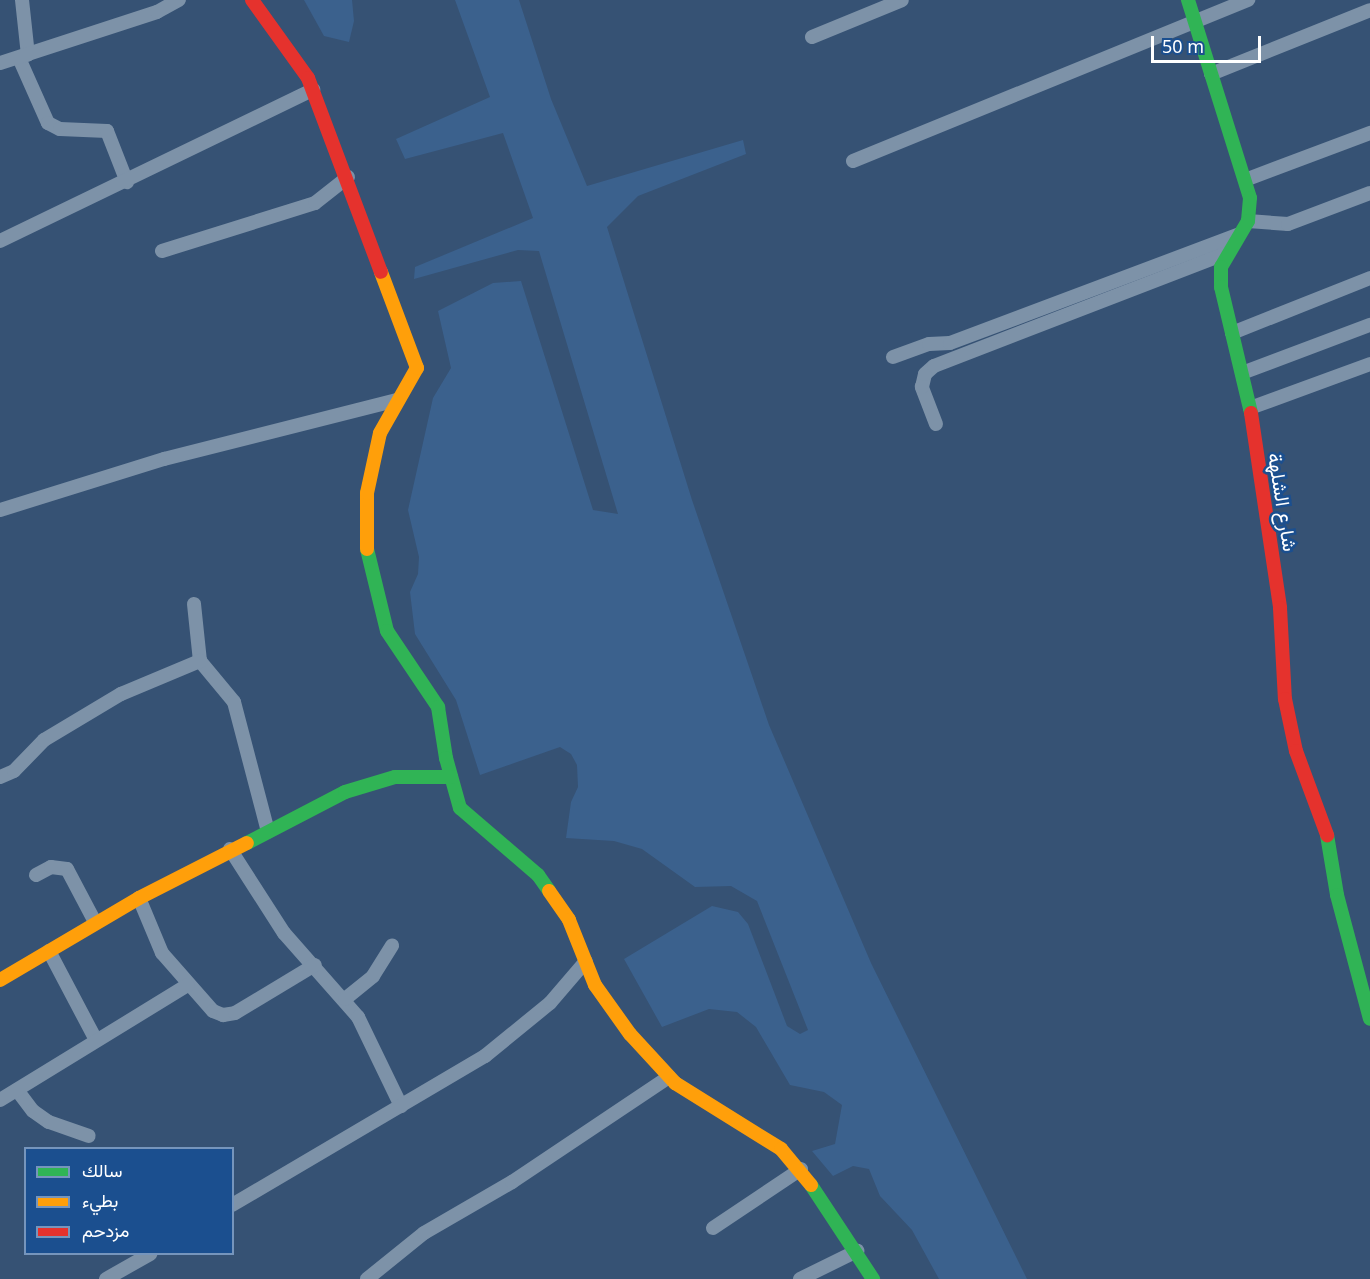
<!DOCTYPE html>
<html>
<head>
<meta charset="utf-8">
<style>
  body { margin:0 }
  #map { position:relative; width:1370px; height:1279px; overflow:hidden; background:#365274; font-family:"Noto Sans",Vazirmatn,sans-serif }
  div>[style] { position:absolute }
  .water>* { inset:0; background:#3b618d }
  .street>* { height:14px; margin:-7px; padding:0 7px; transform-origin:7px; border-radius:7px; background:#7d92a8 }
  .fast>* { height:14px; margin:-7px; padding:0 7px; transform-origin:7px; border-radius:7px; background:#30b455 }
  .slow>* { height:14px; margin:-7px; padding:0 7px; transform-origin:7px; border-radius:7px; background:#ff9f0a }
  .jam>* { height:14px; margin:-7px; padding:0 7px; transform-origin:7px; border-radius:7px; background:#e5322d }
  span { translate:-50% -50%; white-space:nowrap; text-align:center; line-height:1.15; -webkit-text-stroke:5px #1b4f8f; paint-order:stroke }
  .street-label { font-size:20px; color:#fff }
  .legend { position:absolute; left:24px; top:1147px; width:210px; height:108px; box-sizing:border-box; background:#1b4f8f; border:2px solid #7695bc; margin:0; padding:8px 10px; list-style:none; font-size:18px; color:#fff }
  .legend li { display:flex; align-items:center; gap:12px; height:30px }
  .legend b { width:30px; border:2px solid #7695bc }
  .scale { position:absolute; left:1151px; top:36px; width:110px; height:27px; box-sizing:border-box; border:3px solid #fff; border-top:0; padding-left:8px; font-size:18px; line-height:21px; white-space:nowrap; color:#fff; -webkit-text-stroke:4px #1b4f8f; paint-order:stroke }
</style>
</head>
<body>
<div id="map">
  <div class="water">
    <i style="clip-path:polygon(304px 0,352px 0,354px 21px,349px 42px,324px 36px)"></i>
    <i style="clip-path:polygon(455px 0,519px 0,551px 99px,587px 186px,743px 140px,746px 154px,638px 196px,607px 227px,692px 500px,769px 725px,871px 963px,1027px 1279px,939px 1279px,912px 1230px,880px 1196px,869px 1169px,853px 1166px,833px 1176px,812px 1151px,835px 1144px,842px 1105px,824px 1092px,790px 1085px,756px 1027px,737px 1012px,709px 1009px,662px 1027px,624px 959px,712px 906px,738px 912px,748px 924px,787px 1026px,800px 1034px,808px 1030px,757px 901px,731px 886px,695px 887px,642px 849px,614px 841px,566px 838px,571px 802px,578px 787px,577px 765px,571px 754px,560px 747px,480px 775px,456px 700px,415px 634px,410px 592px,418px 574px,419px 557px,408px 510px,433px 398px,451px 368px,438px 311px,493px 283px,521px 281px,593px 510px,618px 514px,539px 251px,518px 250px,414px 279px,415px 267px,533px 218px,503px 133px,405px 159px,396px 139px,490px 97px)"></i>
  </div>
  <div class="street">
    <i style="left:22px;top:0;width:55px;rotate:83.8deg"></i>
    <i style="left:812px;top:37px;width:97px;rotate:-22.3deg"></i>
    <i style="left:19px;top:58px;width:71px;rotate:66deg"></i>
    <i style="left:48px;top:123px;width:13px;rotate:27deg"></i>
    <i style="left:60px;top:129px;width:47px;rotate:2.4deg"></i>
    <i style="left:107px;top:131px;width:55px;rotate:68.6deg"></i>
    <i style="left:0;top:63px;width:165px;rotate:-18deg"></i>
    <i style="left:157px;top:12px;width:25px;rotate:-29deg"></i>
    <i style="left:1211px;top:74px;width:171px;rotate:-21.9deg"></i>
    <i style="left:853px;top:161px;width:427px;rotate:-22.2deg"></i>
    <i style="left:1245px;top:180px;width:134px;rotate:-20.6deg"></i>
    <i style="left:1248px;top:221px;width:40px;rotate:4.3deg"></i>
    <i style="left:1288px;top:224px;width:88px;rotate:-20.7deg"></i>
    <i style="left:0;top:241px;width:348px;rotate:-25.8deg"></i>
    <i style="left:162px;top:251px;width:160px;rotate:-17.4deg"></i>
    <i style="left:315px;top:203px;width:42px;rotate:-38.2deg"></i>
    <i style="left:1232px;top:333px;width:149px;rotate:-21.7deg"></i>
    <i style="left:893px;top:357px;width:38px;rotate:-20deg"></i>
    <i style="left:929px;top:344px;width:21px;rotate:-3deg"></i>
    <i style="left:950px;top:343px;width:308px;rotate:-20.6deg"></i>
    <i style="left:1242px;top:373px;width:137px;rotate:-20.6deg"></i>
    <i style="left:1250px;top:408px;width:128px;rotate:-20.1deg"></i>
    <i style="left:936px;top:424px;width:40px;rotate:-111deg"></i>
    <i style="left:922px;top:387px;width:13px;rotate:-77deg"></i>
    <i style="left:925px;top:374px;width:12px;rotate:-42deg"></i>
    <i style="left:934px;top:366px;width:316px;rotate:-21.1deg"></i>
    <i style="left:0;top:510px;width:172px;rotate:-17.3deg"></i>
    <i style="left:164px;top:459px;width:241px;rotate:-14.2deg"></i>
    <i style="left:194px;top:604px;width:57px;rotate:84deg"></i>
    <i style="left:200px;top:661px;width:53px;rotate:50.3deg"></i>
    <i style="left:234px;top:702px;width:134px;rotate:75.3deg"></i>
    <i style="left:0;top:777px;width:15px;rotate:-23deg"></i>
    <i style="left:14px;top:771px;width:43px;rotate:-45.9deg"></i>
    <i style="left:44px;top:740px;width:90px;rotate:-30.9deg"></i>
    <i style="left:121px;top:694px;width:86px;rotate:-22.7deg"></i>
    <i style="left:230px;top:849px;width:100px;rotate:57.3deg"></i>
    <i style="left:284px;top:933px;width:112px;rotate:48.6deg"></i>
    <i style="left:358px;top:1017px;width:99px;rotate:64.2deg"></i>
    <i style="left:36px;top:875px;width:17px;rotate:-28deg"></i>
    <i style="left:51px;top:867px;width:16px;rotate:7deg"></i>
    <i style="left:67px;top:869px;width:60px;rotate:62.2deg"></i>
    <i style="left:139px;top:898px;width:60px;rotate:67.3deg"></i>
    <i style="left:162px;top:953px;width:77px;rotate:48.7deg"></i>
    <i style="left:213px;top:1011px;width:11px;rotate:22deg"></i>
    <i style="left:223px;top:1015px;width:12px;rotate:-9deg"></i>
    <i style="left:235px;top:1013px;width:93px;rotate:-31deg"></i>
    <i style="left:49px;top:951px;width:101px;rotate:62.2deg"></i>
    <i style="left:345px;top:999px;width:36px;rotate:-39deg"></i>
    <i style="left:373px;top:976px;width:36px;rotate:-58deg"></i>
    <i style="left:17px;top:1090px;width:26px;rotate:53deg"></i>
    <i style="left:33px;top:1111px;width:19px;rotate:35deg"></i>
    <i style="left:49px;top:1122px;width:42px;rotate:19.3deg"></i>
    <i style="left:0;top:1100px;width:220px;rotate:-31.5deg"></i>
    <i style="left:232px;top:1205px;width:294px;rotate:-30.5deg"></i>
    <i style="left:485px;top:1056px;width:84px;rotate:-39.2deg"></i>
    <i style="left:550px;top:1003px;width:55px;rotate:-49.4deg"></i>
    <i style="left:713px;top:1228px;width:106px;rotate:-33.8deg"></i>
    <i style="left:106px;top:1279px;width:51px;rotate:-29.6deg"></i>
    <i style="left:367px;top:1279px;width:73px;rotate:-38.9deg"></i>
    <i style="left:424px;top:1233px;width:102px;rotate:-30.1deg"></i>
    <i style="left:512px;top:1182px;width:189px;rotate:-33.8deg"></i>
    <i style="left:800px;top:1279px;width:64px;rotate:-26.2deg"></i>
  </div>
  <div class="fast">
    <i style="left:1188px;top:0;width:207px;rotate:72.6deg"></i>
    <i style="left:1250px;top:198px;width:23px;rotate:95deg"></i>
    <i style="left:1248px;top:221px;width:53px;rotate:120.4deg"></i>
    <i style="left:1221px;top:267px;width:20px;rotate:90deg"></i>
    <i style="left:1221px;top:287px;width:130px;rotate:76.6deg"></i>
    <i style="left:367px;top:549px;width:84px;rotate:76.3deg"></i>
    <i style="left:387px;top:631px;width:92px;rotate:56.1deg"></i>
    <i style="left:438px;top:707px;width:52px;rotate:81.1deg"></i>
    <i style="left:446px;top:758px;width:52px;rotate:74.4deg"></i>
    <i style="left:460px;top:808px;width:103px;rotate:40.7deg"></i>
    <i style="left:538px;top:875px;width:19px;rotate:55deg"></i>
    <i style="left:1327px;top:835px;width:61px;rotate:80.5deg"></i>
    <i style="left:1337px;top:895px;width:128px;rotate:75.1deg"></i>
    <i style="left:247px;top:843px;width:110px;rotate:-27.5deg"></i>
    <i style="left:345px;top:792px;width:52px;rotate:-16.7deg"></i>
    <i style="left:395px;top:777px;width:56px"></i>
    <i style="left:811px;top:1185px;width:113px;rotate:56.6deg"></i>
  </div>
  <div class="slow">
    <i style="left:367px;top:549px;width:56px;rotate:-90deg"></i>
    <i style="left:367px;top:493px;width:61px;rotate:-77.8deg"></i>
    <i style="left:380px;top:433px;width:75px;rotate:-60.4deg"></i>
    <i style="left:417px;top:368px;width:103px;rotate:-110.6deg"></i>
    <i style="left:549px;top:891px;width:35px;rotate:55deg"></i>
    <i style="left:569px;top:920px;width:70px;rotate:68.2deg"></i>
    <i style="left:595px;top:985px;width:60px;rotate:54.5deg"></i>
    <i style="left:630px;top:1034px;width:67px;rotate:47.4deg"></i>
    <i style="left:675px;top:1083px;width:125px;rotate:31.9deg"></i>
    <i style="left:781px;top:1149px;width:47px;rotate:50.2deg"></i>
    <i style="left:0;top:980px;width:161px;rotate:-30.5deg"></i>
    <i style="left:139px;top:898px;width:121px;rotate:-27deg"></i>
  </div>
  <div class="jam">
    <i style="left:252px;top:0;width:96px;rotate:54.3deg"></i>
    <i style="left:308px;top:78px;width:207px;rotate:69.4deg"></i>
    <i style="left:1251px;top:413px;width:197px;rotate:81.5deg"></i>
    <i style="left:1280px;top:608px;width:91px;rotate:86.9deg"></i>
    <i style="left:1285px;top:699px;width:53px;rotate:78.1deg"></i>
    <i style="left:1296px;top:751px;width:90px;rotate:69.7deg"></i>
  </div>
  <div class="street-label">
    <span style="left:1283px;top:502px;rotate:81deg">شارع الشلهة</span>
  </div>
  <ul class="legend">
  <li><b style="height:8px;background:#30b455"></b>سالك</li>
  <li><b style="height:8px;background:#ff9f0a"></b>بطيء</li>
  <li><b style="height:8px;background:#e5322d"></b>مزدحم</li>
  </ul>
  <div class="scale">50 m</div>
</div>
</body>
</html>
